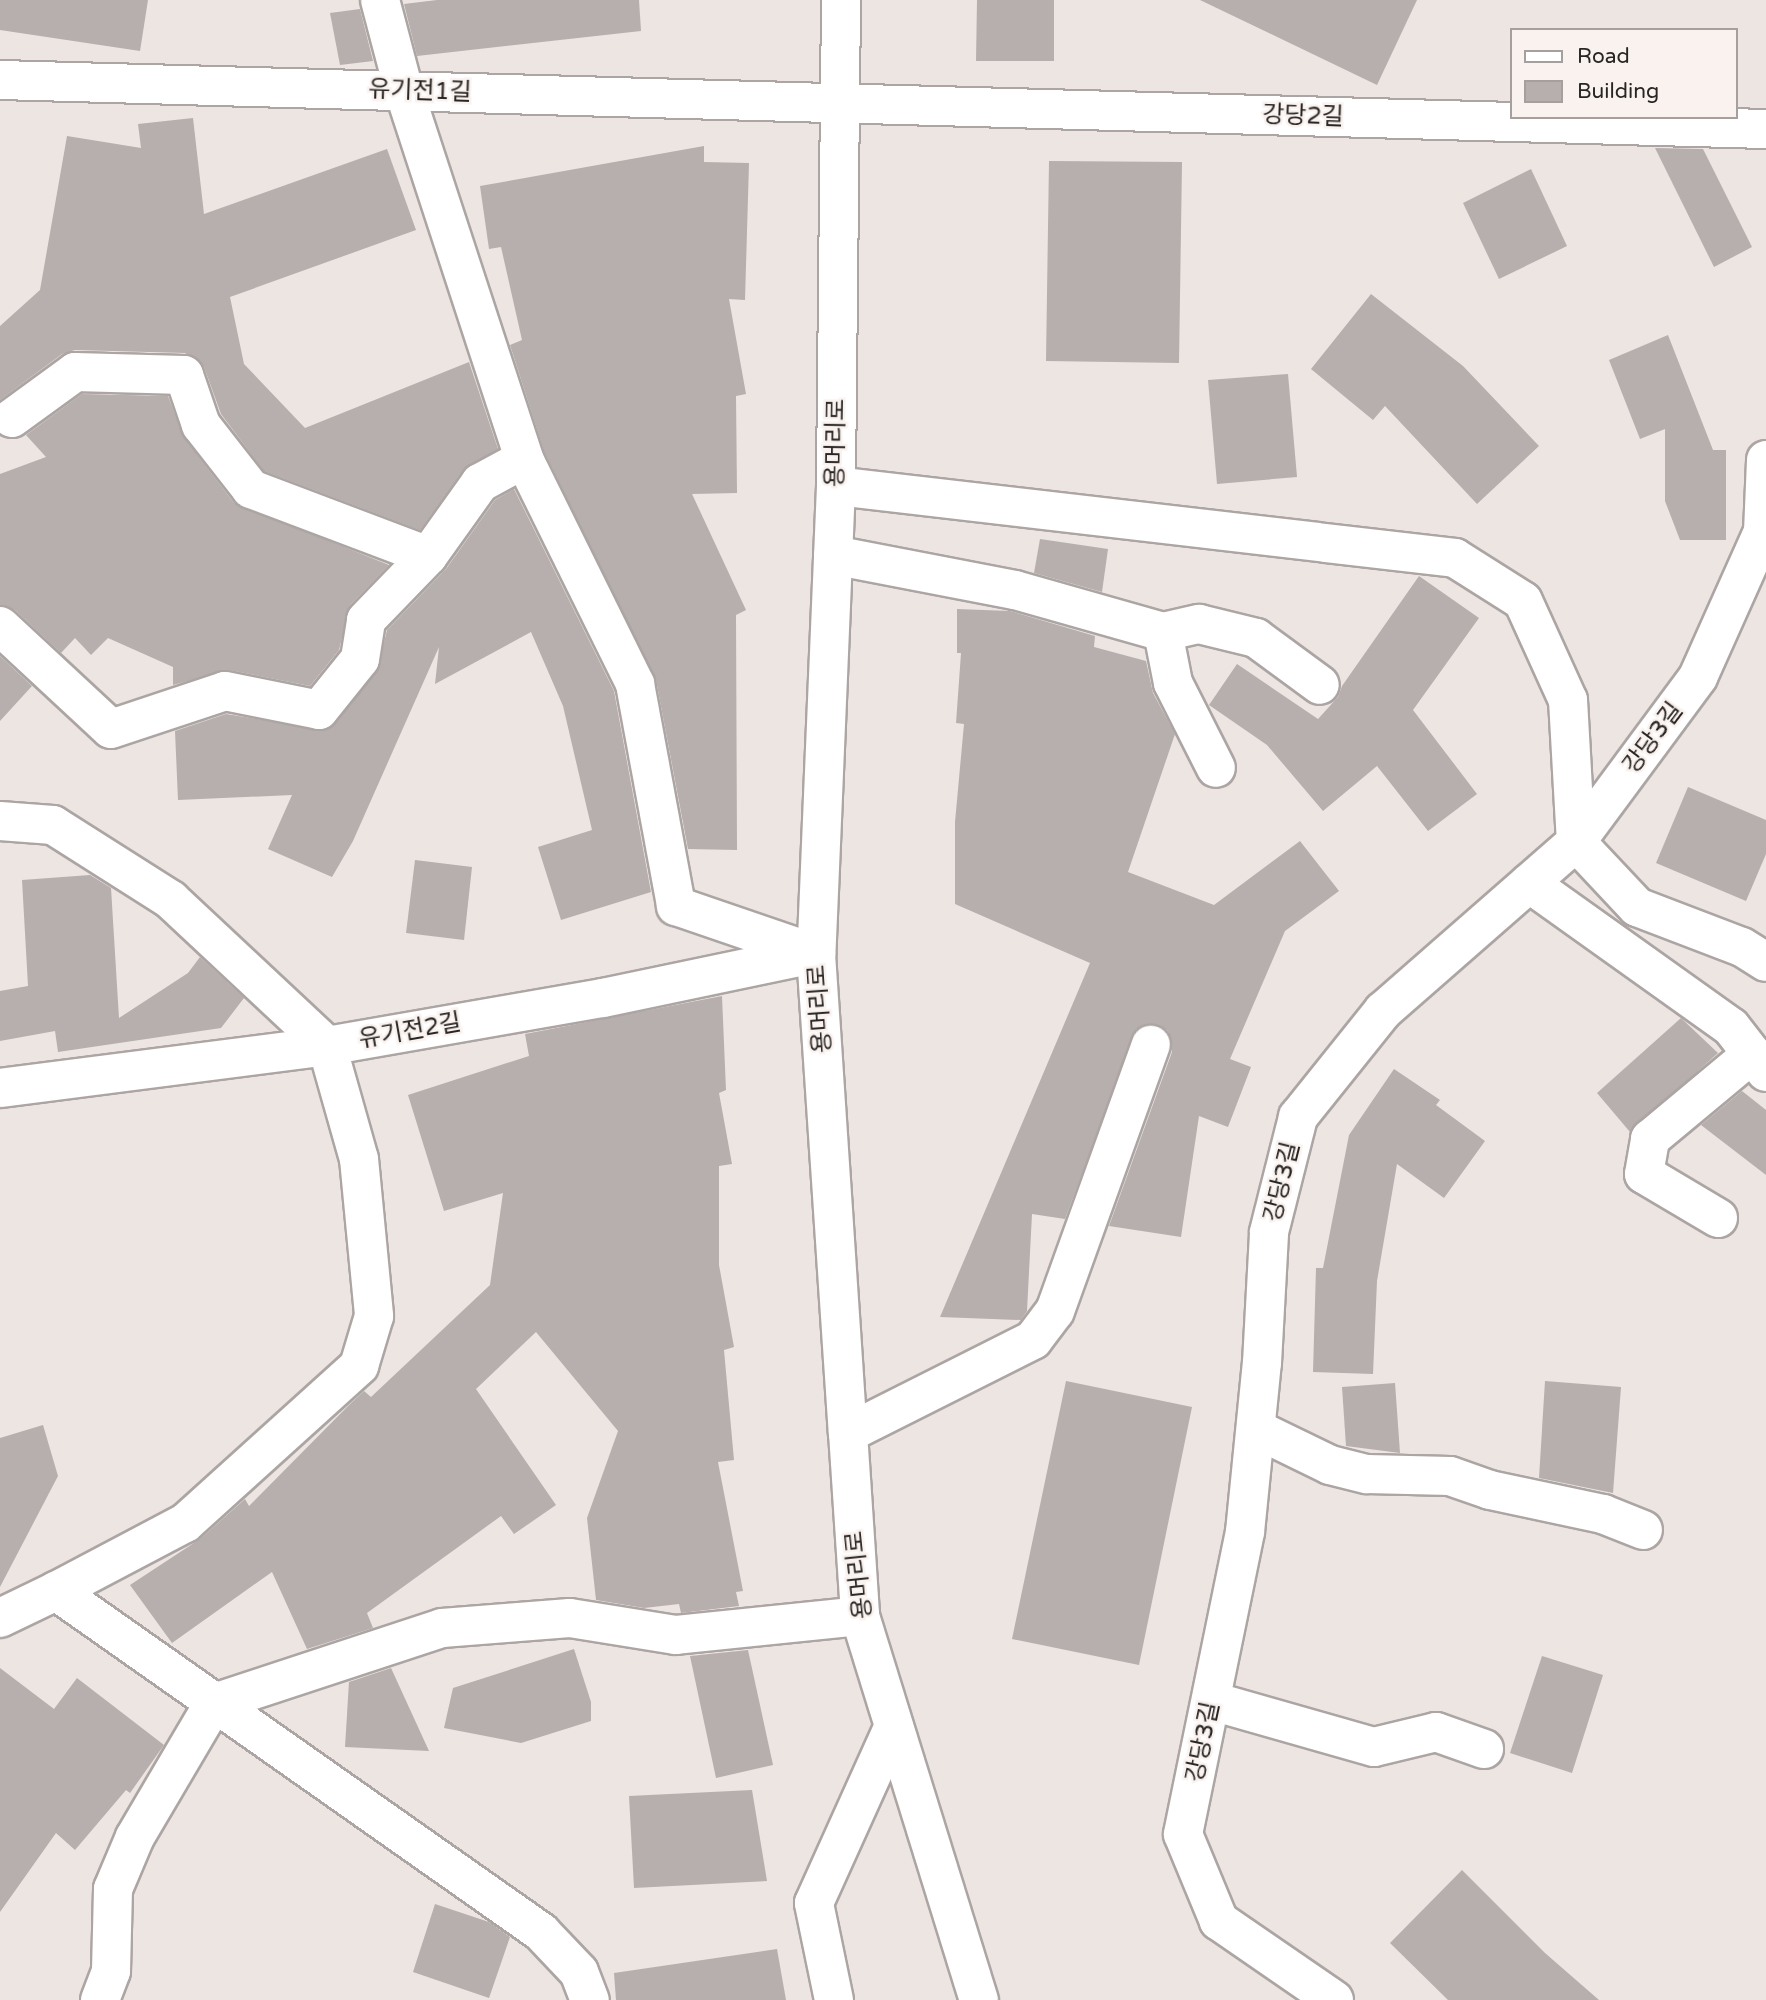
<!DOCTYPE html>
<html>
<head>
<meta charset="utf-8">
<style>
  body { margin:0 }
  #map { position:relative; width:1766px; height:2000px; overflow:hidden; background:#ece5e2; font-family:"Varela Round","Noto Sans KR",sans-serif }
  div>[style] { position:absolute }
  .building>* { inset:0; background:#b6afad }
  .roads { filter:drop-shadow(2px 0 #aca5a3) drop-shadow(-2px 0 #aca5a3) drop-shadow(0 2px #aca5a3) drop-shadow(0 -2px #aca5a3) }
  .minor>* { height:38px; margin:-19px; padding:0 19px; transform-origin:19px; border-radius:19px; background:#fff }
  span { translate:-50% -50%; white-space:nowrap; text-align:center; line-height:1.15; -webkit-text-stroke:5px #f9f2ef; paint-order:stroke }
  .street-label { font-size:24px; color:#282524 }
  .legend { position:absolute; left:1510px; top:28px; width:228px; height:91px; box-sizing:border-box; background:#f9f2ef; border:2px solid #a5a09e; margin:0; padding:9px 12px; list-style:none; font-size:21px; color:#282524 }
  .legend li { display:flex; align-items:center; gap:14px; height:35px }
  .legend b { width:35px; border:2px solid #a5a09e }
</style>
</head>
<body>
<div id="map">
  <div class="building">
    <i style="clip-path:polygon(0 0,148px 0,140px 51px,0 30px)"></i>
    <i style="clip-path:polygon(437px 0,639px 0,641px 31px,417px 56px,404px 4px)"></i>
    <i style="clip-path:polygon(977px 0,1054px 0,1054px 61px,976px 61px)"></i>
    <i style="clip-path:polygon(1200px 0,1417px 0,1377px 85px)"></i>
    <i style="clip-path:polygon(360px 9px,373px 61px,340px 65px,330px 13px)"></i>
    <i style="clip-path:polygon(193px 118px,204px 214px,387px 149px,416px 230px,230px 297px,244px 364px,305px 428px,469px 362px,498px 449px,463px 470px,420px 530px,264px 471px,221px 414px,204px 367px,185px 353px,75px 350px,62px 354px,0 400px,0 326px,40px 290px,67px 136px,141px 148px,138px 124px)"></i>
    <i style="clip-path:polygon(704px 146px,704px 162px,749px 163px,745px 300px,729px 299px,746px 394px,736px 396px,737px 493px,692px 494px,746px 610px,736px 615px,737px 850px,688px 849px,656px 680px,544px 451px,510px 345px,522px 340px,501px 247px,489px 249px,480px 186px)"></i>
    <i style="clip-path:polygon(1655px 148px,1703px 149px,1752px 247px,1714px 267px)"></i>
    <i style="clip-path:polygon(1049px 161px,1182px 162px,1179px 363px,1046px 361px)"></i>
    <i style="clip-path:polygon(1531px 169px,1567px 246px,1499px 279px,1463px 203px)"></i>
    <i style="clip-path:polygon(1371px 294px,1463px 366px,1539px 446px,1477px 504px,1385px 406px,1373px 420px,1311px 369px)"></i>
    <i style="clip-path:polygon(1668px 335px,1713px 450px,1726px 450px,1726px 540px,1680px 540px,1665px 501px,1665px 429px,1640px 439px,1609px 360px)"></i>
    <i style="clip-path:polygon(1288px 374px,1297px 477px,1217px 484px,1208px 380px)"></i>
    <i style="clip-path:polygon(82px 394px,168px 396px,184px 438px,234px 503px,389px 565px,350px 605px,339px 650px,310px 686px,229px 670px,173px 685px,173px 667px,108px 638px,91px 655px,75px 638px,61px 653px,15px 610px,0 605px,0 474px,46px 457px,26px 435px)"></i>
    <i style="clip-path:polygon(514px 489px,614px 691px,651px 892px,561px 920px,538px 847px,592px 830px,563px 706px,531px 632px,435px 684px,439px 647px,353px 841px,332px 877px,268px 849px,292px 795px,178px 800px,175px 731px,226px 714px,327px 730px,377px 672px,387px 630px,446px 569px,495px 500px)"></i>
    <i style="clip-path:polygon(1040px 539px,1108px 549px,1102px 592px,1034px 573px)"></i>
    <i style="clip-path:polygon(1419px 576px,1479px 618px,1413px 710px,1477px 794px,1428px 831px,1377px 766px,1323px 811px,1267px 745px,1209px 705px,1237px 664px,1318px 719px,1338px 697px,1342px 686px)"></i>
    <i style="clip-path:polygon(957px 609px,1010px 611px,1095px 636px,1094px 647px,1146px 661px,1153px 693px,1175px 734px,1128px 872px,1214px 905px,1300px 841px,1339px 891px,1285px 931px,1230px 1059px,1251px 1067px,1228px 1127px,1199px 1116px,1181px 1237px,1109px 1226px,1172px 1052px,1168px 1031px,1159px 1025px,1136px 1029px,1065px 1219px,1032px 1214px,1027px 1311px,1021px 1320px,940px 1317px,1090px 963px,955px 904px,955px 822px,964px 724px,956px 723px,961px 653px,957px 653px)"></i>
    <i style="clip-path:polygon(0 656px,32px 686px,0 721px)"></i>
    <i style="clip-path:polygon(1688px 787px,1766px 820px,1766px 854px,1746px 901px,1656px 863px)"></i>
    <i style="clip-path:polygon(415px 860px,472px 867px,464px 940px,406px 933px)"></i>
    <i style="clip-path:polygon(90px 875px,111px 888px,119px 1018px,188px 973px,200px 957px,244px 998px,221px 1028px,58px 1052px,55px 1031px,0 1041px,0 991px,28px 986px,22px 880px)"></i>
    <i style="clip-path:polygon(722px 996px,726px 1090px,719px 1093px,732px 1164px,719px 1166px,719px 1265px,734px 1347px,724px 1350px,734px 1460px,718px 1462px,743px 1591px,736px 1592px,739px 1606px,681px 1613px,679px 1604px,644px 1608px,596px 1600px,587px 1518px,618px 1431px,536px 1332px,476px 1389px,556px 1505px,514px 1534px,501px 1516px,367px 1613px,373px 1628px,307px 1649px,272px 1572px,172px 1643px,130px 1585px,200px 1539px,245px 1499px,249px 1506px,349px 1405px,364px 1391px,371px 1397px,490px 1285px,503px 1193px,444px 1211px,408px 1095px,529px 1056px,525px 1034px)"></i>
    <i style="clip-path:polygon(1681px 1018px,1718px 1053px,1630px 1132px,1597px 1093px)"></i>
    <i style="clip-path:polygon(1394px 1069px,1440px 1100px,1436px 1105px,1485px 1141px,1444px 1198px,1397px 1164px,1377px 1281px,1373px 1374px,1313px 1372px,1316px 1268px,1323px 1268px,1349px 1135px)"></i>
    <i style="clip-path:polygon(1742px 1091px,1766px 1110px,1766px 1175px,1701px 1125px)"></i>
    <i style="clip-path:polygon(1066px 1381px,1192px 1407px,1139px 1665px,1012px 1639px)"></i>
    <i style="clip-path:polygon(1545px 1381px,1621px 1387px,1613px 1493px,1539px 1478px)"></i>
    <i style="clip-path:polygon(1395px 1383px,1400px 1453px,1346px 1446px,1342px 1387px)"></i>
    <i style="clip-path:polygon(43px 1425px,58px 1476px,0 1587px,0 1438px)"></i>
    <i style="clip-path:polygon(574px 1649px,591px 1702px,591px 1721px,521px 1743px,444px 1728px,453px 1688px)"></i>
    <i style="clip-path:polygon(748px 1650px,773px 1765px,716px 1778px,690px 1656px)"></i>
    <i style="clip-path:polygon(1542px 1656px,1603px 1675px,1572px 1773px,1510px 1753px)"></i>
    <i style="clip-path:polygon(0 1668px,54px 1709px,77px 1678px,164px 1745px,130px 1793px,126px 1790px,75px 1850px,56px 1833px,0 1912px)"></i>
    <i style="clip-path:polygon(391px 1668px,429px 1751px,345px 1747px,349px 1682px)"></i>
    <i style="clip-path:polygon(752px 1790px,767px 1881px,634px 1888px,629px 1796px)"></i>
    <i style="clip-path:polygon(1462px 1870px,1545px 1953px,1599px 2000px,1448px 2000px,1390px 1943px)"></i>
    <i style="clip-path:polygon(435px 1904px,489px 1922px,510px 1937px,489px 1998px,413px 1972px)"></i>
    <i style="clip-path:polygon(777px 1949px,786px 2000px,616px 2000px,614px 1973px)"></i>
  </div>
  <div class="roads">
    <div class="minor">
      <i style="left:380px;top:0;width:94px;rotate:75.2deg"></i>
      <i style="left:404px;top:91px;width:387px;rotate:71.9deg"></i>
      <i style="left:524px;top:459px;width:251px;rotate:63.7deg"></i>
      <i style="left:635px;top:684px;width:226px;rotate:79.5deg"></i>
      <i style="left:676px;top:906px;width:148px;rotate:18.9deg"></i>
      <i style="left:841px;top:0;width:486px;rotate:90.6deg"></i>
      <i style="left:836px;top:486px;width:468px;rotate:92.4deg"></i>
      <i style="left:816px;top:954px;width:480px;rotate:86.2deg"></i>
      <i style="left:848px;top:1433px;width:183px;rotate:86.2deg"></i>
      <i style="left:860px;top:1616px;width:402px;rotate:72.8deg"></i>
      <i style="left:0;top:80px;width:1767px;rotate:1.59deg"></i>
      <i style="left:12px;top:418px;width:78px;rotate:-36.1deg"></i>
      <i style="left:75px;top:372px;width:109px;rotate:1.6deg"></i>
      <i style="left:184px;top:375px;width:53px;rotate:71.2deg"></i>
      <i style="left:201px;top:425px;width:81px;rotate:52deg"></i>
      <i style="left:251px;top:489px;width:189px;rotate:20.7deg"></i>
      <i style="left:836px;top:486px;width:623px;rotate:6.63deg"></i>
      <i style="left:1455px;top:558px;width:80px;rotate:32.3deg"></i>
      <i style="left:1523px;top:601px;width:109px;rotate:65.6deg"></i>
      <i style="left:1568px;top:700px;width:142px;rotate:86.8deg"></i>
      <i style="left:1576px;top:842px;width:89px;rotate:46.8deg"></i>
      <i style="left:1637px;top:907px;width:112px;rotate:20.9deg"></i>
      <i style="left:1742px;top:947px;width:28px;rotate:32deg"></i>
      <i style="left:833px;top:555px;width:185px;rotate:10.9deg"></i>
      <i style="left:1015px;top:590px;width:154px;rotate:15.8deg"></i>
      <i style="left:1163px;top:632px;width:37px;rotate:-13deg"></i>
      <i style="left:1199px;top:624px;width:59px;rotate:13.8deg"></i>
      <i style="left:1256px;top:638px;width:79px;rotate:36.3deg"></i>
      <i style="left:0;top:626px;width:151px;rotate:42.9deg"></i>
      <i style="left:111px;top:729px;width:120px;rotate:-18.4deg"></i>
      <i style="left:225px;top:691px;width:96px;rotate:11.4deg"></i>
      <i style="left:319px;top:710px;width:65px;rotate:-51.2deg"></i>
      <i style="left:360px;top:659px;width:39px;rotate:-81deg"></i>
      <i style="left:366px;top:620px;width:89px;rotate:-45.9deg"></i>
      <i style="left:428px;top:556px;width:90px;rotate:-54.5deg"></i>
      <i style="left:480px;top:483px;width:50px;rotate:-28.6deg"></i>
      <i style="left:1163px;top:632px;width:52px;rotate:78.9deg"></i>
      <i style="left:1173px;top:683px;width:95px;rotate:63.2deg"></i>
      <i style="left:0;top:821px;width:53px;rotate:4.3deg"></i>
      <i style="left:53px;top:825px;width:140px;rotate:32.4deg"></i>
      <i style="left:171px;top:900px;width:214px;rotate:43.1deg"></i>
      <i style="left:327px;top:1046px;width:117px;rotate:74.2deg"></i>
      <i style="left:359px;top:1159px;width:158px;rotate:84.5deg"></i>
      <i style="left:374px;top:1316px;width:52px;rotate:106.7deg"></i>
      <i style="left:359px;top:1366px;width:234px;rotate:137.9deg"></i>
      <i style="left:185px;top:1523px;width:146px;rotate:152.2deg"></i>
      <i style="left:56px;top:1591px;width:593px;rotate:35.11deg"></i>
      <i style="left:541px;top:1932px;width:55px;rotate:46.5deg"></i>
      <i style="left:579px;top:1972px;width:30px;rotate:69deg"></i>
      <i style="left:1529px;top:883px;width:248px;rotate:35.5deg"></i>
      <i style="left:1731px;top:1027px;width:57px;rotate:52.1deg"></i>
      <i style="left:0;top:1088px;width:330px;rotate:-7.3deg"></i>
      <i style="left:327px;top:1046px;width:280px;rotate:-9.9deg"></i>
      <i style="left:603px;top:998px;width:216px;rotate:-11.8deg"></i>
      <i style="left:1718px;top:1218px;width:86px;rotate:-149.3deg"></i>
      <i style="left:1644px;top:1174px;width:36px;rotate:-80deg"></i>
      <i style="left:1650px;top:1139px;width:133px;rotate:-39.8deg"></i>
      <i style="left:1256px;top:1429px;width:82px;rotate:25.9deg"></i>
      <i style="left:1330px;top:1465px;width:38px;rotate:14deg"></i>
      <i style="left:1367px;top:1474px;width:83px;rotate:1.4deg"></i>
      <i style="left:1450px;top:1476px;width:42px;rotate:19.3deg"></i>
      <i style="left:1490px;top:1490px;width:116px;rotate:12deg"></i>
      <i style="left:1603px;top:1514px;width:43px;rotate:21.8deg"></i>
      <i style="left:848px;top:1433px;width:207px;rotate:-26.7deg"></i>
      <i style="left:1033px;top:1340px;width:36px;rotate:-53deg"></i>
      <i style="left:1055px;top:1311px;width:283px;rotate:-70.2deg"></i>
      <i style="left:0;top:1618px;width:62px;rotate:-25.7deg"></i>
      <i style="left:1212px;top:1701px;width:168px;rotate:15.9deg"></i>
      <i style="left:1374px;top:1747px;width:64px;rotate:-13.6deg"></i>
      <i style="left:1436px;top:1732px;width:51px;rotate:19.5deg"></i>
      <i style="left:100px;top:2000px;width:31px;rotate:-69deg"></i>
      <i style="left:111px;top:1971px;width:82px;rotate:-88.6deg"></i>
      <i style="left:113px;top:1889px;width:56px;rotate:-67.1deg"></i>
      <i style="left:135px;top:1837px;width:156px;rotate:-59.5deg"></i>
      <i style="left:214px;top:1703px;width:240px;rotate:-18.2deg"></i>
      <i style="left:442px;top:1628px;width:128px;rotate:-4.5deg"></i>
      <i style="left:570px;top:1618px;width:107px;rotate:9.1deg"></i>
      <i style="left:676px;top:1635px;width:185px;rotate:-5.9deg"></i>
      <i style="left:834px;top:2000px;width:99px;rotate:-101.7deg"></i>
      <i style="left:814px;top:1903px;width:194px;rotate:-65.7deg"></i>
      <i style="left:1334px;top:2000px;width:140px;rotate:-145.5deg"></i>
      <i style="left:1219px;top:1921px;width:94px;rotate:-112.5deg"></i>
      <i style="left:1183px;top:1834px;width:308px;rotate:-78.4deg"></i>
      <i style="left:1245px;top:1532px;width:170px;rotate:-84.3deg"></i>
      <i style="left:1262px;top:1363px;width:131px;rotate:-86.9deg"></i>
      <i style="left:1269px;top:1232px;width:119px;rotate:-75.8deg"></i>
      <i style="left:1298px;top:1117px;width:136px;rotate:-51.3deg"></i>
      <i style="left:1383px;top:1011px;width:257px;rotate:-41.2deg"></i>
      <i style="left:1576px;top:842px;width:205px;rotate:-53.5deg"></i>
      <i style="left:1698px;top:677px;width:159px;rotate:-65.9deg"></i>
      <i style="left:1763px;top:532px;width:72px;rotate:-87.6deg"></i>
    </div>
  </div>
  <div class="street-label">
    <span style="left:420px;top:91px;rotate:2deg">유기전1길</span>
    <span style="left:1303px;top:116px;rotate:2deg">강당2길</span>
    <span style="left:836px;top:443px;rotate:-89deg">용머리로</span>
    <span style="left:1653px;top:738px;rotate:-53deg">강당3길</span>
    <span style="left:820px;top:1009px;rotate:-94deg">용머리로</span>
    <span style="left:410px;top:1031px;rotate:-10deg">유기전2길</span>
    <span style="left:1282px;top:1182px;rotate:-76deg">강당3길</span>
    <span style="left:859px;top:1575px;rotate:-96deg">용머리로</span>
    <span style="left:1203px;top:1742px;rotate:-78deg">강당3길</span>
  </div>
  <ul class="legend">
  <li><b style="height:9px;background:#fff"></b>Road</li>
  <li><b style="height:19px;background:#b6afad"></b>Building</li>
  </ul>
</div>
</body>
</html>
